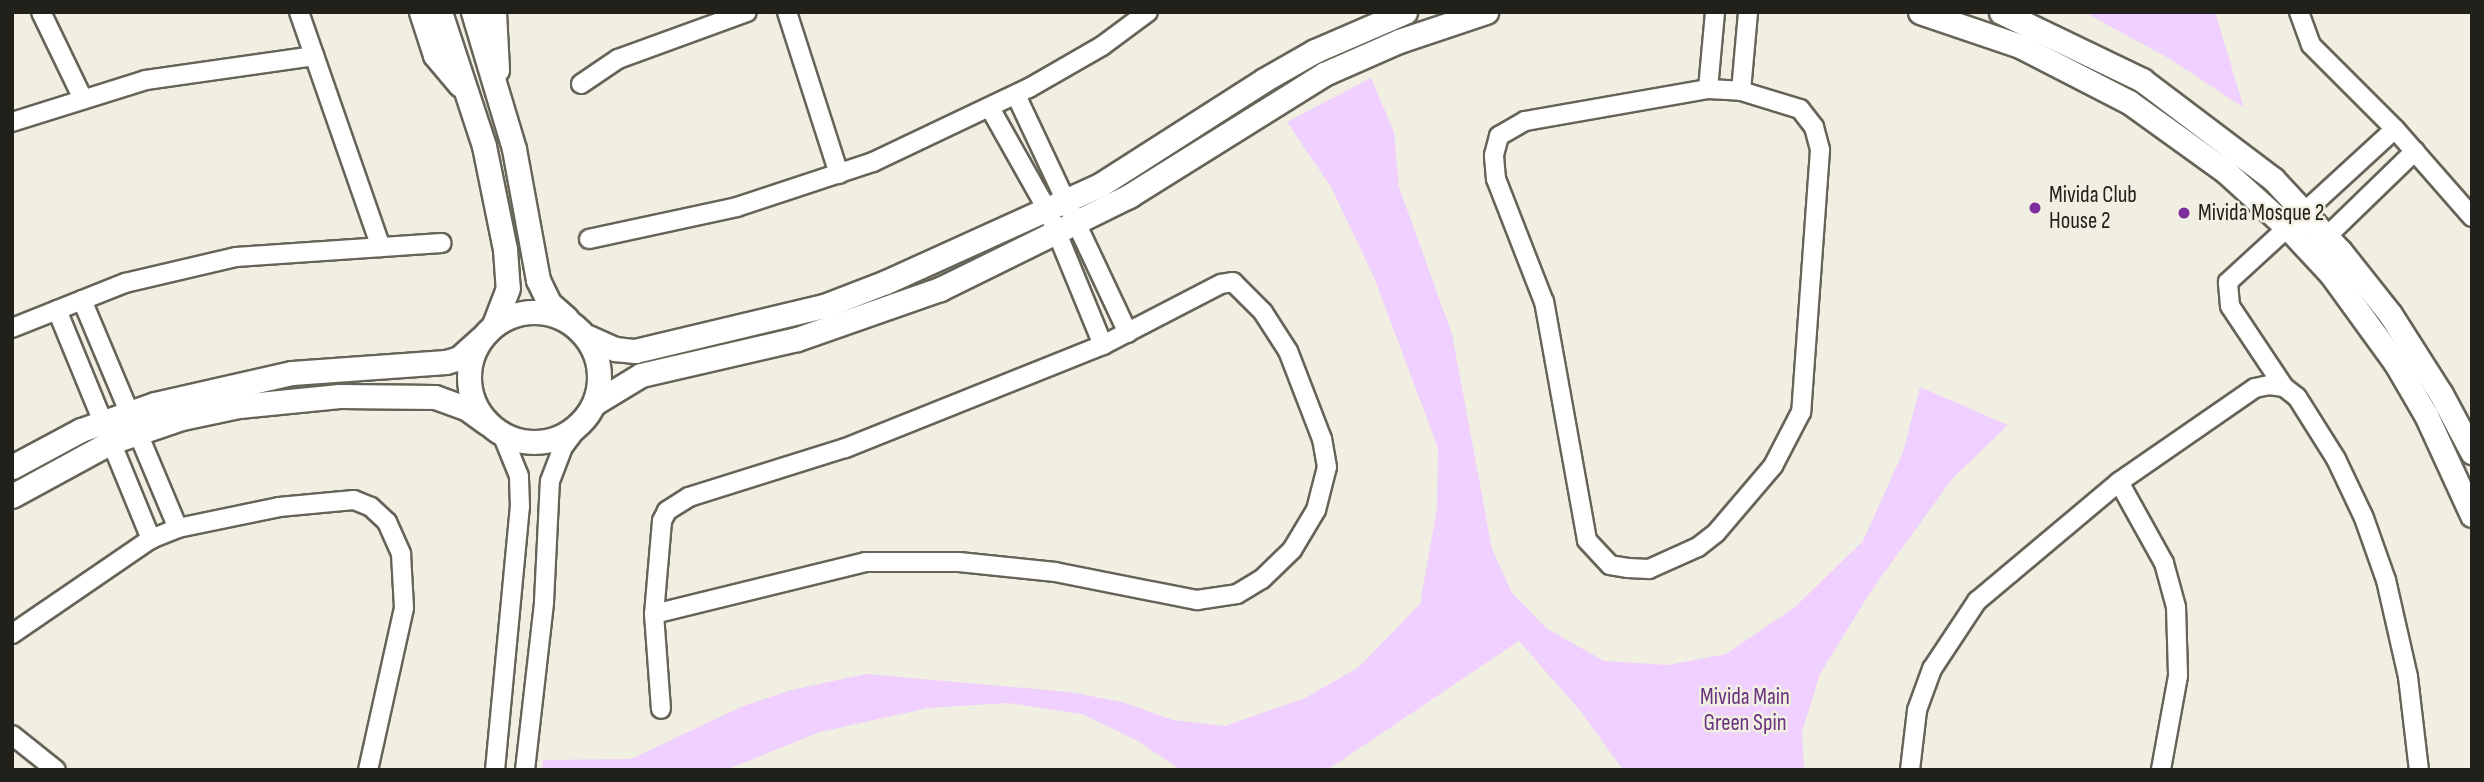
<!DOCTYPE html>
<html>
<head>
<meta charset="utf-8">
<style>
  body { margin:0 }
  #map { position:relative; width:2484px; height:782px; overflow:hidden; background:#f1efe1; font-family:"Sofia Sans Condensed",sans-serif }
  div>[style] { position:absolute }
  .green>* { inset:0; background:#efd0fe }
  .roads { filter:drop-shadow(2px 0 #666458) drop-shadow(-2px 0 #666458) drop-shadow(0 2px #666458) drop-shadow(0 -2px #666458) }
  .minor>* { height:18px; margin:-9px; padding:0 9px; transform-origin:9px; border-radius:9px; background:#fff }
  .tertiary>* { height:23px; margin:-11.5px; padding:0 11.5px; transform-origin:11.5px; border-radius:11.5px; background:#fff }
  .tertiary>.ring { margin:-11.5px; padding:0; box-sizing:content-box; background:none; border:23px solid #fff; border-radius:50% }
  .dots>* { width:19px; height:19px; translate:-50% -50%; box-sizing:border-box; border:4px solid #f1efe1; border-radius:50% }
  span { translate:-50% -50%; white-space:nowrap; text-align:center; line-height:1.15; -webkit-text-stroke:5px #f1efe1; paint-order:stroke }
  .poi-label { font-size:23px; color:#21201b }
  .left { translate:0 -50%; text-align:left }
  .park-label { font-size:23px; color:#693280 }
  .frame { position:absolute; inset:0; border:14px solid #21201b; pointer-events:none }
</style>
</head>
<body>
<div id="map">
  <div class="green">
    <i style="clip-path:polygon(2084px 12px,2215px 12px,2244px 108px,2170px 59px)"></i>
    <i style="clip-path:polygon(1371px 78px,1394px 132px,1399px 187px,1452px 334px,1492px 549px,1512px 593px,1546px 628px,1604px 661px,1668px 665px,1726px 654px,1795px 607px,1863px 541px,1903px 452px,1920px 387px,2008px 425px,1952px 479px,1871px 591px,1820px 674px,1802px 732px,1804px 770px,1623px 770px,1582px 713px,1519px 641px,1327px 770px,1181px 770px,1138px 741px,1082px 714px,1008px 703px,928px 708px,820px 732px,726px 770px,542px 770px,543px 760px,631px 759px,743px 706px,791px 690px,866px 674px,1069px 692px,1122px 702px,1173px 720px,1225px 726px,1305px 698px,1359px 667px,1420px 604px,1437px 508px,1438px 448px,1373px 275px,1331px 187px,1287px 122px)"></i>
  </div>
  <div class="roads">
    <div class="minor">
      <i style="left:41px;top:12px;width:94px;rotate:64.2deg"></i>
      <i style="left:299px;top:12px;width:249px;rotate:70.8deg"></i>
      <i style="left:787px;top:12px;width:170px;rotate:72.2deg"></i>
      <i style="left:2299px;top:12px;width:35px;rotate:70deg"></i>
      <i style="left:2311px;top:45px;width:119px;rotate:45deg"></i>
      <i style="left:2395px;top:129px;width:117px;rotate:48.8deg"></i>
      <i style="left:581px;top:84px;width:45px;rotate:-34deg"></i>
      <i style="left:618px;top:59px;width:137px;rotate:-20deg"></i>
      <i style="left:1708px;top:89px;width:33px;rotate:3deg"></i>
      <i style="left:1741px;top:91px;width:62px;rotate:17deg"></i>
      <i style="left:1800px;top:109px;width:23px;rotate:52deg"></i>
      <i style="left:1814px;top:127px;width:24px;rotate:75deg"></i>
      <i style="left:1820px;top:150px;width:263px;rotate:94.1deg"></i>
      <i style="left:1801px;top:412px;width:61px;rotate:117.4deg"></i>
      <i style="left:1773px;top:466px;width:88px;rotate:130.4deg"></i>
      <i style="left:1716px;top:533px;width:23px;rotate:142deg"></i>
      <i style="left:1698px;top:547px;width:54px;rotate:155.8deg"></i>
      <i style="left:1649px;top:569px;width:21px;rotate:-177deg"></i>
      <i style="left:1628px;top:568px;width:18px;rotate:-171deg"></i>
      <i style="left:1610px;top:565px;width:34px;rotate:-133deg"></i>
      <i style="left:1587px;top:540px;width:242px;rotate:-100.2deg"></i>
      <i style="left:1544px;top:302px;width:132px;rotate:-111.3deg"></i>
      <i style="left:1496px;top:179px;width:24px;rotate:-95deg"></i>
      <i style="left:1494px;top:155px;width:20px;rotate:-75deg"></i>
      <i style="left:1499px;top:136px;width:30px;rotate:-30deg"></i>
      <i style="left:1525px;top:121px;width:186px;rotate:-9.9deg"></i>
      <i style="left:1708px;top:89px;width:77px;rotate:-84.8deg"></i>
      <i style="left:1741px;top:91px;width:79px;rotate:-84.9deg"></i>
      <i style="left:1016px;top:95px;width:263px;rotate:64.8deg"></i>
      <i style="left:990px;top:108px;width:118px;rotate:60.6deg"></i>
      <i style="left:1048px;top:211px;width:145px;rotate:67.7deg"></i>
      <i style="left:12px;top:122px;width:140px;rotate:-17.4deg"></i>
      <i style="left:146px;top:80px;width:170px;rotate:-8.1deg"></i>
      <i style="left:589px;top:239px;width:151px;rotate:-12.2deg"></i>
      <i style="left:737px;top:207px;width:143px;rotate:-18.3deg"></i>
      <i style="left:873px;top:162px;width:173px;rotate:-25.4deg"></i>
      <i style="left:1029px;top:88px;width:84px;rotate:-29.9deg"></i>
      <i style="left:1102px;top:46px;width:57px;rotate:-36.5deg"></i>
      <i style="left:2318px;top:245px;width:135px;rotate:-44.1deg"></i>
      <i style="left:82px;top:300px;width:247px;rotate:67.2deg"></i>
      <i style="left:57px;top:310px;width:248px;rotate:67.7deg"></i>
      <i style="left:12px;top:328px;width:122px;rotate:-21.7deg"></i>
      <i style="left:125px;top:283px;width:114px;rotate:-13.2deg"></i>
      <i style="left:236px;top:257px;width:206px;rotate:-3.9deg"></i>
      <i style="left:2284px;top:387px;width:97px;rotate:-123.7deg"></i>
      <i style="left:2230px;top:306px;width:24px;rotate:-95deg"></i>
      <i style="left:2228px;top:282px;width:226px;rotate:-42.5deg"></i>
      <i style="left:2119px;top:482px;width:93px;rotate:60.9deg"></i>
      <i style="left:2164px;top:563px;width:46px;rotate:74.7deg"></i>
      <i style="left:2176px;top:607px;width:69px;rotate:88.3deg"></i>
      <i style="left:2178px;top:676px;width:96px;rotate:100.3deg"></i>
      <i style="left:654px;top:614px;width:217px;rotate:-13.8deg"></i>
      <i style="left:865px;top:562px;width:94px"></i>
      <i style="left:959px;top:562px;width:97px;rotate:5.9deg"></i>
      <i style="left:1055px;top:572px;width:145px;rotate:11.2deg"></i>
      <i style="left:1197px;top:600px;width:40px;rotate:-8.5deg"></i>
      <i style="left:1237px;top:594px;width:29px;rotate:-31deg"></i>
      <i style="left:1262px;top:579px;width:42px;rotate:-44deg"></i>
      <i style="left:1292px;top:550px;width:47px;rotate:-59deg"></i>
      <i style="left:1316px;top:510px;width:44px;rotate:-75.7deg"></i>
      <i style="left:1327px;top:467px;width:28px;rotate:-100deg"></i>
      <i style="left:1322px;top:439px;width:94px;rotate:-111.1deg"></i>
      <i style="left:1288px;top:351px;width:46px;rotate:-122.7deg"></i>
      <i style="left:1263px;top:312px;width:42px;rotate:-135deg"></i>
      <i style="left:1233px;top:282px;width:12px;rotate:171deg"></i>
      <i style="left:1221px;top:284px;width:133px;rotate:152.7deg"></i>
      <i style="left:1103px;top:345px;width:278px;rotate:158.2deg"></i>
      <i style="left:845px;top:448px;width:164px;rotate:162.6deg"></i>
      <i style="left:689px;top:497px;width:26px;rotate:148deg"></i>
      <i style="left:667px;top:511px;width:11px;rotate:117deg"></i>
      <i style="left:662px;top:521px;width:93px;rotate:94.9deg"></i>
      <i style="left:654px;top:614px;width:95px;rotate:85.8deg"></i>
      <i style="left:12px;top:634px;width:168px;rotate:-34.4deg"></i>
      <i style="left:151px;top:539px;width:29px;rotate:-22deg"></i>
      <i style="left:178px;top:528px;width:103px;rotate:-11.7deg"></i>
      <i style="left:279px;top:507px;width:75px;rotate:-5.3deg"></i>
      <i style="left:354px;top:500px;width:18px;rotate:22deg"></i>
      <i style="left:371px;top:507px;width:22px;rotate:43deg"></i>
      <i style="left:387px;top:522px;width:35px;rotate:66deg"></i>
      <i style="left:401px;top:554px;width:54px;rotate:86.8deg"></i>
      <i style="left:404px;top:608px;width:166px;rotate:102.5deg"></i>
      <i style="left:12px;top:735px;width:56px;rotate:38.5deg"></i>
      <i style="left:495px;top:770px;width:264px;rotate:-84.6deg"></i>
      <i style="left:520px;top:507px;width:31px;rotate:-92deg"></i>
      <i style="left:519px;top:476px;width:45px;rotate:-112deg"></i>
      <i style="left:525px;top:770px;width:169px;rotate:-83.5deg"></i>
      <i style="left:544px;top:602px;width:121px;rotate:-87.2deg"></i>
      <i style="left:550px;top:481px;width:36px;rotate:-69deg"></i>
      <i style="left:563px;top:447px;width:31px;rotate:-53deg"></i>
      <i style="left:1910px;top:770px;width:60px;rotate:-83.3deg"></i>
      <i style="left:1917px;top:710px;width:44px;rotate:-69.9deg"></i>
      <i style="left:1932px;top:669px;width:82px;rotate:-56.5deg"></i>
      <i style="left:1977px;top:601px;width:185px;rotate:-40deg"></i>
      <i style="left:2119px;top:482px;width:165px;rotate:-34.7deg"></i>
      <i style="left:2255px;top:388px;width:14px;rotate:-12deg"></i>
      <i style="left:2269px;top:385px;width:15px;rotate:8deg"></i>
      <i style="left:2284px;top:387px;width:16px;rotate:38deg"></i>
      <i style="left:2297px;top:397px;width:73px;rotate:57.8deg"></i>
      <i style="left:2336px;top:459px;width:65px;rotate:64.6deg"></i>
      <i style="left:2364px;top:518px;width:66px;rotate:70.5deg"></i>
      <i style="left:2386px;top:580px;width:99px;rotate:77.2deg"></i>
      <i style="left:2408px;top:677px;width:94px;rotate:83.3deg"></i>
    </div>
    <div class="tertiary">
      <i style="left:421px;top:12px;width:45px;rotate:72deg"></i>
      <i style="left:435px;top:55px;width:39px;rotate:50deg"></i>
      <i style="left:440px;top:12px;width:141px;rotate:71.8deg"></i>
      <i style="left:484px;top:146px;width:105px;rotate:78.5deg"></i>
      <i style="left:505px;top:249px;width:39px;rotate:86deg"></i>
      <i style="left:508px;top:288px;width:40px;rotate:111deg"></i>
      <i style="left:473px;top:12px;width:143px;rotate:73.3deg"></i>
      <i style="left:514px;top:149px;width:133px;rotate:79.6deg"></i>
      <i style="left:538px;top:280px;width:25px;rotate:64deg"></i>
      <i style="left:549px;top:303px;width:23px;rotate:41deg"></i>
      <i style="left:494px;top:12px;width:58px;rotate:87deg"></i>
      <i style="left:1920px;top:12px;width:106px;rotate:18.8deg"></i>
      <i style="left:2020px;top:46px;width:123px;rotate:27.2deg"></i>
      <i style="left:2129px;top:102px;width:118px;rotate:35.7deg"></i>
      <i style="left:2225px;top:171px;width:88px;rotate:42.2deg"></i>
      <i style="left:2290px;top:230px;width:60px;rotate:47deg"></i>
      <i style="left:2331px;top:274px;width:109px;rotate:54deg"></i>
      <i style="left:2395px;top:362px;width:61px;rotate:59.7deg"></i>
      <i style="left:2426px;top:415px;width:110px;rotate:65.3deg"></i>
      <i style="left:2001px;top:12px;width:157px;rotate:25.7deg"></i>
      <i style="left:2142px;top:80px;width:164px;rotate:37.1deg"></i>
      <i style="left:2273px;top:179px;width:98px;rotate:47.1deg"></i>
      <i style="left:2340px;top:251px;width:80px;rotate:51.6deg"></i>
      <i style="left:2390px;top:314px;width:95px;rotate:57.5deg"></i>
      <i style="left:2441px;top:394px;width:66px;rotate:61.9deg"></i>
      <i class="ring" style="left:469px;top:312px;width:107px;height:107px"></i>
      <i style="left:588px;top:337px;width:30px;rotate:24deg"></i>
      <i style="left:615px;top:349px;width:20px;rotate:6deg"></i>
      <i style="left:635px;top:351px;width:194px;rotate:-13.4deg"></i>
      <i style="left:824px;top:306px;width:66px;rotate:-21.2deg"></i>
      <i style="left:886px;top:282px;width:235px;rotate:-24.4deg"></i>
      <i style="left:1100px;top:185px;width:195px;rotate:-32.6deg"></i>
      <i style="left:1264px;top:80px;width:59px;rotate:-29.6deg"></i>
      <i style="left:1315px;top:51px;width:98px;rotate:-23.4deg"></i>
      <i style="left:595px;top:403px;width:54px;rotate:-31.3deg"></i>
      <i style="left:641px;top:375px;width:160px;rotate:-13deg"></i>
      <i style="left:797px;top:339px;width:151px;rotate:-19.3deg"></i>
      <i style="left:940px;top:289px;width:211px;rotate:-26.2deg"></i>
      <i style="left:1129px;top:196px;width:230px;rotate:-32deg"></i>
      <i style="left:1324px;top:74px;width:82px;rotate:-23.7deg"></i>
      <i style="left:1399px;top:41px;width:92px;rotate:-18.4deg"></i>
      <i style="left:12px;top:467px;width:78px;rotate:-28.2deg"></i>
      <i style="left:81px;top:430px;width:78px;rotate:-19.4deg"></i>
      <i style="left:155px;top:404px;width:140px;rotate:-12.8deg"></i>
      <i style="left:292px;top:373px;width:154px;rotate:-4.1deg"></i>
      <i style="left:446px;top:362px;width:14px;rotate:-17deg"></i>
      <i style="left:459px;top:358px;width:30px;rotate:-42deg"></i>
      <i style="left:12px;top:496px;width:113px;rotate:-28.6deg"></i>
      <i style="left:111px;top:442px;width:75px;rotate:-18.7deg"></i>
      <i style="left:182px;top:418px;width:58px;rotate:-11.9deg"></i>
      <i style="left:239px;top:406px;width:101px;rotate:-5.7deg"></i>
      <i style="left:340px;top:396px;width:95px;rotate:0.6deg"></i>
      <i style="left:435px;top:397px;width:33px;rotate:20deg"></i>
      <i style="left:466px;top:408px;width:26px;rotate:36deg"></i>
    </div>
  </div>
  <div class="dots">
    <i style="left:2035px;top:208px;background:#7e2d9d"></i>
    <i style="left:2184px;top:213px;background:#7e2d9d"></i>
  </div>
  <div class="poi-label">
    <span class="left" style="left:2049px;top:208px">Mivida Club<br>House 2</span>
    <span class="left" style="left:2198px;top:213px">Mivida Mosque 2</span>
  </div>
  <div class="park-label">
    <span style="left:1745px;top:710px">Mivida Main<br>Green Spin</span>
  </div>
  <div class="frame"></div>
</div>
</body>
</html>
